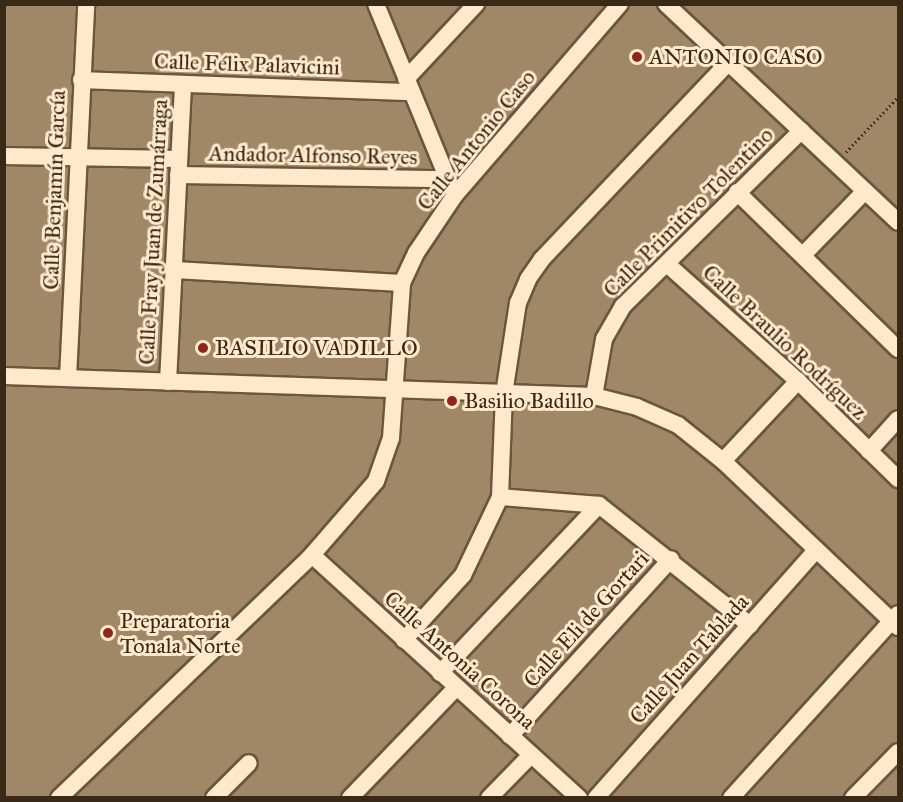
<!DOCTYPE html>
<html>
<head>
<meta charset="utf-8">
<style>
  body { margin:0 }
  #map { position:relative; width:903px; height:802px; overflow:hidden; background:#fdddb2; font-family:"IM FELL Great Primer",serif }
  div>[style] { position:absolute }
  .building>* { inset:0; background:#9f8767 }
  .path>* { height:3px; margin-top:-1.5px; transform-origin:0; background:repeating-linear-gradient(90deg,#3a2916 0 1.5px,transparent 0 4.5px) }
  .roads { filter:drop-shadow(2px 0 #6b563d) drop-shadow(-2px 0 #6b563d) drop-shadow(0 2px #6b563d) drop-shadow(0 -2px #6b563d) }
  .minor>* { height:16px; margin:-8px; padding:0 8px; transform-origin:8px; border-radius:8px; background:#fee9cd }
  .dots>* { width:16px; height:16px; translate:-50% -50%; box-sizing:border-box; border:3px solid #fee9cd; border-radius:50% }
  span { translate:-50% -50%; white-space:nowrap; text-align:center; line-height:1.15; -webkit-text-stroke:6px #fee9cd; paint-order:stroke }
  .poi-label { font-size:22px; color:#3a2916 }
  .left { translate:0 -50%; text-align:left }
  .street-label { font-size:22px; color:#3a2916 }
  .frame { position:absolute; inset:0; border:6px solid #3a2916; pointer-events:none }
</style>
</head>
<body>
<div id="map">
  <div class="building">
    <i style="clip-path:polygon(4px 4px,898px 4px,898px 798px,4px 798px)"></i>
  </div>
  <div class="path">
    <i style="left:846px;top:152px;width:76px;rotate:-46.6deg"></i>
  </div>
  <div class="roads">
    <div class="minor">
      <i style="left:376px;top:4px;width:198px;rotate:67.7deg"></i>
      <i style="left:666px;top:4px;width:318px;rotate:43.2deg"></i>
      <i style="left:406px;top:79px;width:103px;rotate:-47deg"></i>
      <i style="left:81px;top:80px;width:330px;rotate:2.1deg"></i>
      <i style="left:4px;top:156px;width:175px;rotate:1deg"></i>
      <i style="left:178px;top:175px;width:269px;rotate:0.9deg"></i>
      <i style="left:737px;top:192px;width:225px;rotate:44.3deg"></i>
      <i style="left:803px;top:255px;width:89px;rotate:-45.9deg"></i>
      <i style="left:667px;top:264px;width:176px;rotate:41.8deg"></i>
      <i style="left:798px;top:381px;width:140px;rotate:44.4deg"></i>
      <i style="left:174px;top:270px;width:228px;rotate:3.3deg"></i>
      <i style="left:4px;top:376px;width:590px;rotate:1.94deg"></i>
      <i style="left:594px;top:396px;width:44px;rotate:14.3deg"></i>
      <i style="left:637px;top:407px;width:45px;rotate:23.7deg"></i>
      <i style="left:678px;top:425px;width:58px;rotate:38.7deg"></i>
      <i style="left:723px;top:461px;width:241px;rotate:43.5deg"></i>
      <i style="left:68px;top:378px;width:374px;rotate:-87.2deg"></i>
      <i style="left:168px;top:382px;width:298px;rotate:-87.1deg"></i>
      <i style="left:594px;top:396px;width:58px;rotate:-80deg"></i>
      <i style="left:604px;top:339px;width:38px;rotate:-60deg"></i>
      <i style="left:623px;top:306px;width:250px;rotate:-44.5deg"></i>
      <i style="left:869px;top:451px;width:43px;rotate:-47.8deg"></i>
      <i style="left:723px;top:461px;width:110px;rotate:-46.8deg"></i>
      <i style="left:500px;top:497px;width:99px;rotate:4.6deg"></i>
      <i style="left:599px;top:505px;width:193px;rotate:38.5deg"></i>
      <i style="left:312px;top:555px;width:361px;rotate:42.3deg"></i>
      <i style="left:404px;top:640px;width:88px;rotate:-47.8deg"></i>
      <i style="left:463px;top:575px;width:86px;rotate:-64.6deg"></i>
      <i style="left:500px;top:497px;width:103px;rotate:-87.8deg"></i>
      <i style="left:504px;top:394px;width:92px;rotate:-81.3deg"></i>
      <i style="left:518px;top:303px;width:26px;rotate:-67deg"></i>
      <i style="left:528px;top:279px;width:24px;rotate:-55deg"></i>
      <i style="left:542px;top:259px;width:270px;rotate:-46.5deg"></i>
      <i style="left:440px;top:673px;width:231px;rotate:-46.6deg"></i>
      <i style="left:510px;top:736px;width:239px;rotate:-47.7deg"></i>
      <i style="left:59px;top:798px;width:351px;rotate:-43.8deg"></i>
      <i style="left:312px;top:555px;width:98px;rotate:-49.1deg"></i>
      <i style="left:376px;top:481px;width:46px;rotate:-70.8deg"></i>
      <i style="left:391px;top:438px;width:155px;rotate:-85.9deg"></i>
      <i style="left:402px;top:283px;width:33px;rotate:-65deg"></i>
      <i style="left:416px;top:253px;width:70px;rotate:-56.1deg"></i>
      <i style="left:455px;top:195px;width:252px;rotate:-49.2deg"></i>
      <i style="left:214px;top:798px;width:49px;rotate:-45deg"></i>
      <i style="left:350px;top:798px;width:153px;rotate:-46.1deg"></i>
      <i style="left:489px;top:798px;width:60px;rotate:-45.7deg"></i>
      <i style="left:596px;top:798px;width:332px;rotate:-48.4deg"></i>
      <i style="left:731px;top:798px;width:248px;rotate:-47.8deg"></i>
      <i style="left:853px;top:798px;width:64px;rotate:-45.6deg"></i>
    </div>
  </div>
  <div class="dots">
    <i style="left:637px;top:57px;background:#8f2418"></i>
    <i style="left:203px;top:348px;background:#8f2418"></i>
    <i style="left:452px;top:401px;background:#8f2418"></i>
    <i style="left:108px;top:633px;background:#8f2418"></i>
  </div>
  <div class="poi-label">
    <span class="left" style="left:649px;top:57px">ANTONIO CASO</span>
    <span class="left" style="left:215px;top:348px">BASILIO VADILLO</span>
    <span class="left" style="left:464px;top:401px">Basilio Badillo</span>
    <span class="left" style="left:120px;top:633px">Preparatoria<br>Tonala Norte</span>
  </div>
  <div class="street-label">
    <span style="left:247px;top:64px;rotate:2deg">Calle Félix Palavicini</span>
    <span style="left:476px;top:140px;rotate:-51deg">Calle Antonio Caso</span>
    <span style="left:313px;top:155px;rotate:1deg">Andador Alfonso Reyes</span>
    <span style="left:54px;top:190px;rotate:-88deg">Calle Benjamín García</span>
    <span style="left:688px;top:212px;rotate:-45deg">Calle Primitivo Tolentino</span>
    <span style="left:153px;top:232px;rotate:-87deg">Calle Fray Juan de Zumárraga</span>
    <span style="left:785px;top:342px;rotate:43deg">Calle Braulio Rodríguez</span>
    <span style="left:586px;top:619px;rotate:-48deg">Calle Eli de Gortari</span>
    <span style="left:689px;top:659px;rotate:-48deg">Calle Juan Tablada</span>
    <span style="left:460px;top:660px;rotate:42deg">Calle Antonia Corona</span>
  </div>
  <div class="frame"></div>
</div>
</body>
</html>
